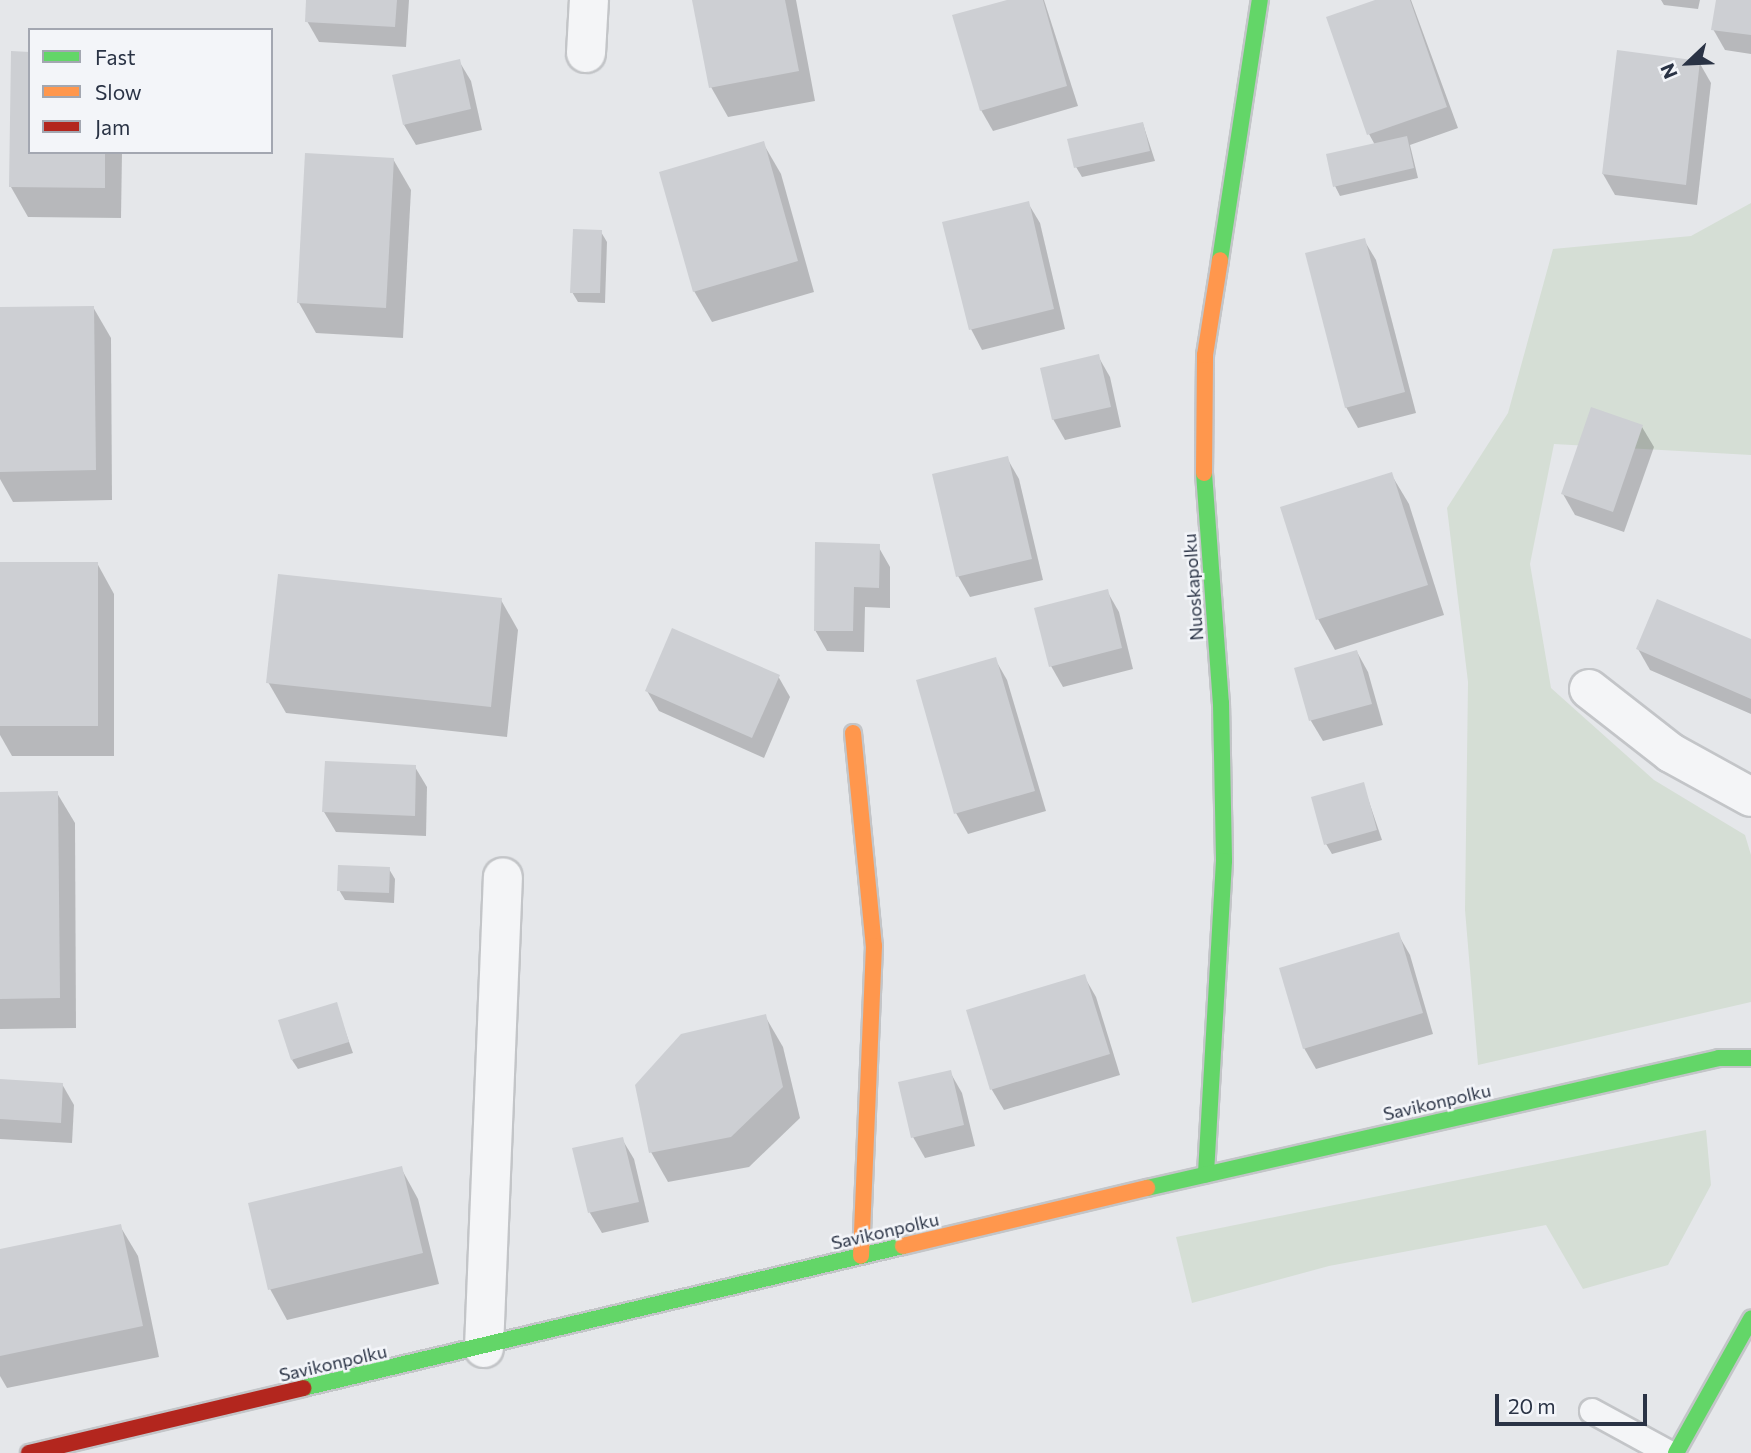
<!DOCTYPE html>
<html>
<head>
<meta charset="utf-8">
<style>
  body { margin:0 }
  #map { position:relative; width:1751px; height:1453px; overflow:hidden; background:#e5e7ea; font-family:Commissioner,sans-serif }
  div>[style] { position:absolute }
  .green>* { inset:0; background:#d5ded5 }
  .shadow>* { inset:0; background:#0003 }
  .building>* { inset:0; background:#cdcfd3 }
  .roads { filter:drop-shadow(2px 0 #c3c5c8) drop-shadow(-2px 0 #c3c5c8) drop-shadow(0 2px #c3c5c8) drop-shadow(0 -2px #c3c5c8) }
  .lane>* { height:24px; margin:-12px; padding:0 12px; transform-origin:12px; border-radius:12px; background:#f4f5f7 }
  .street>* { height:38px; margin:-19px; padding:0 19px; transform-origin:19px; border-radius:19px; background:#f4f5f7 }
  .fast>* { height:16px; margin:-8px; padding:0 8px; transform-origin:8px; border-radius:8px; background:#63d668 }
  .slow>* { height:16px; margin:-8px; padding:0 8px; transform-origin:8px; border-radius:8px; background:#ff974d }
  .jam>* { height:16px; margin:-8px; padding:0 8px; transform-origin:8px; border-radius:8px; background:#b3261e }
  span { translate:-50% -50%; white-space:nowrap; text-align:center; line-height:1.15; -webkit-text-stroke:5px #f3f5f9; paint-order:stroke }
  .street-label { font-size:18px; color:#2a3345 }
  .legend { position:absolute; left:28px; top:28px; width:245px; height:126px; box-sizing:border-box; background:#f3f5f9; border:2px solid #a3a7b1; margin:0; padding:9px 12px; list-style:none; font-size:21px; color:#2a3345 }
  .legend li { display:flex; align-items:center; gap:14px; height:35px }
  .legend b { width:35px; border:2px solid #a3a7b1 }
  .north { position:absolute; left:1653px; top:28px; width:70px; height:70px; -webkit-text-stroke:5px #f3f5f9; paint-order:stroke; rotate:247deg; font-size:19px; font-weight:700; line-height:28px; text-align:center; color:#2a3345 }
  .north::after { content:''; display:block; margin:auto; width:24px; height:32px; background:#2a3345; clip-path:polygon(50% 0,100% 100%,50% 72%,0 100%) }
  .scale { position:absolute; left:1495px; top:1394px; width:152px; height:32px; box-sizing:border-box; border:4px solid #2a3345; border-top:0; padding-left:9px; font-size:21px; line-height:24px; white-space:nowrap; color:#2a3345; -webkit-text-stroke:5px #f3f5f9; paint-order:stroke }
</style>
</head>
<body>
<div id="map">
  <div class="green">
    <i style="clip-path:polygon(1751px 203px,1751px 455px,1554px 444px,1530px 564px,1551px 688px,1654px 780px,1745px 835px,1751px 855px,1751px 1002px,1478px 1065px,1465px 910px,1468px 682px,1447px 508px,1508px 413px,1553px 249px,1691px 236px)"></i>
    <i style="clip-path:polygon(1706px 1130px,1711px 1185px,1668px 1265px,1583px 1289px,1546px 1225px,1329px 1266px,1192px 1303px,1176px 1237px)"></i>
  </div>
  <div class="shadow">
    <i style="clip-path:polygon(308px 0,409px 0,406px 47px,319px 42px,307px 21px)"></i>
    <i style="clip-path:polygon(694px 0,796px 0,815px 101px,728px 117px,711px 87px)"></i>
    <i style="clip-path:polygon(1013px 0,1044px 0,1078px 106px,993px 131px,981px 110px)"></i>
    <i style="clip-path:polygon(1380px 0,1411px 0,1458px 128px,1410px 145px,1418px 178px,1340px 196px,1335px 186px,1375px 145px,1369px 134px)"></i>
    <i style="clip-path:polygon(1661px 0,1700px 0,1698px 9px,1664px 5px)"></i>
    <i style="clip-path:polygon(1718px 0,1751px 0,1751px 54px,1725px 50px,1713px 29px)"></i>
    <i style="clip-path:polygon(459px 61px,471px 81px,482px 130px,416px 145px,404px 125px)"></i>
    <i style="clip-path:polygon(1699px 62px,1711px 83px,1697px 205px,1615px 195px,1603px 174px)"></i>
    <i style="clip-path:polygon(1143px 124px,1155px 161px,1082px 177px,1076px 167px)"></i>
    <i style="clip-path:polygon(763px 143px,781px 174px,814px 292px,712px 322px,694px 291px)"></i>
    <i style="clip-path:polygon(30px 152px,122px 152px,121px 218px,28px 217px,11px 187px)"></i>
    <i style="clip-path:polygon(393px 159px,411px 190px,403px 338px,316px 333px,299px 303px)"></i>
    <i style="clip-path:polygon(1028px 203px,1040px 223px,1065px 329px,982px 350px,971px 329px)"></i>
    <i style="clip-path:polygon(601px 232px,607px 242px,605px 303px,578px 302px,572px 292px)"></i>
    <i style="clip-path:polygon(1364px 240px,1376px 260px,1416px 413px,1358px 428px,1346px 407px)"></i>
    <i style="clip-path:polygon(93px 307px,111px 338px,112px 500px,13px 502px,0 479px,0 309px)"></i>
    <i style="clip-path:polygon(1098px 356px,1110px 377px,1121px 427px,1065px 440px,1053px 419px)"></i>
    <i style="clip-path:polygon(1642px 427px,1654px 447px,1624px 532px,1575px 515px,1563px 494px)"></i>
    <i style="clip-path:polygon(1007px 458px,1019px 479px,1043px 580px,970px 597px,958px 576px)"></i>
    <i style="clip-path:polygon(1391px 474px,1409px 504px,1444px 615px,1335px 650px,1318px 619px)"></i>
    <i style="clip-path:polygon(878px 546px,890px 567px,890px 608px,865px 607px,864px 652px,827px 651px,815px 630px)"></i>
    <i style="clip-path:polygon(0 563px,97px 563px,114px 594px,114px 756px,12px 756px,0 735px)"></i>
    <i style="clip-path:polygon(1107px 591px,1119px 612px,1133px 669px,1063px 687px,1051px 666px)"></i>
    <i style="clip-path:polygon(501px 600px,518px 630px,507px 737px,286px 713px,268px 682px)"></i>
    <i style="clip-path:polygon(1751px 641px,1751px 714px,1650px 670px,1638px 649px)"></i>
    <i style="clip-path:polygon(1357px 652px,1368px 672px,1383px 725px,1323px 741px,1311px 721px,1296px 669px)"></i>
    <i style="clip-path:polygon(995px 659px,1007px 680px,1046px 811px,968px 834px,956px 813px)"></i>
    <i style="clip-path:polygon(778px 676px,790px 697px,764px 758px,659px 711px,647px 691px)"></i>
    <i style="clip-path:polygon(415px 767px,427px 787px,426px 836px,336px 832px,324px 812px)"></i>
    <i style="clip-path:polygon(1363px 784px,1382px 840px,1332px 854px,1326px 844px)"></i>
    <i style="clip-path:polygon(0 793px,57px 793px,75px 823px,76px 1028px,0 1029px)"></i>
    <i style="clip-path:polygon(389px 869px,395px 879px,394px 903px,345px 900px,339px 890px)"></i>
    <i style="clip-path:polygon(1398px 934px,1410px 955px,1433px 1034px,1316px 1069px,1304px 1048px)"></i>
    <i style="clip-path:polygon(1084px 976px,1096px 997px,1120px 1075px,1004px 1110px,992px 1090px,968px 1011px)"></i>
    <i style="clip-path:polygon(336px 1005px,353px 1053px,298px 1069px,292px 1060px)"></i>
    <i style="clip-path:polygon(765px 1016px,783px 1047px,800px 1118px,749px 1167px,668px 1182px,651px 1152px)"></i>
    <i style="clip-path:polygon(950px 1072px,962px 1093px,975px 1146px,925px 1158px,913px 1137px)"></i>
    <i style="clip-path:polygon(0 1081px,62px 1084px,74px 1105px,72px 1143px,0 1139px)"></i>
    <i style="clip-path:polygon(622px 1139px,634px 1159px,649px 1222px,602px 1233px,590px 1213px,575px 1150px)"></i>
    <i style="clip-path:polygon(401px 1168px,418px 1199px,439px 1284px,287px 1320px,270px 1289px)"></i>
    <i style="clip-path:polygon(120px 1226px,138px 1256px,159px 1357px,7px 1388px,0 1376px,0 1251px)"></i>
  </div>
  <div class="building">
    <i style="clip-path:polygon(306px 0,397px 0,395px 27px,305px 22px)"></i>
    <i style="clip-path:polygon(692px 0,785px 0,799px 71px,709px 88px)"></i>
    <i style="clip-path:polygon(1007px 0,1043px 0,1067px 86px,980px 111px,952px 15px)"></i>
    <i style="clip-path:polygon(1375px 0,1410px 0,1447px 107px,1367px 135px,1326px 17px)"></i>
    <i style="clip-path:polygon(1716px 0,1751px 0,1751px 35px,1711px 30px)"></i>
    <i style="clip-path:polygon(1617px 50px,1700px 61px,1686px 185px,1602px 174px)"></i>
    <i style="clip-path:polygon(11px 51px,30px 52px,30px 152px,105px 152px,105px 188px,9px 187px)"></i>
    <i style="clip-path:polygon(460px 59px,471px 109px,403px 125px,392px 75px)"></i>
    <i style="clip-path:polygon(1143px 122px,1150px 151px,1074px 168px,1067px 139px)"></i>
    <i style="clip-path:polygon(1407px 136px,1414px 168px,1333px 187px,1326px 154px)"></i>
    <i style="clip-path:polygon(764px 141px,798px 261px,693px 292px,659px 172px)"></i>
    <i style="clip-path:polygon(305px 153px,394px 158px,386px 308px,297px 303px)"></i>
    <i style="clip-path:polygon(1029px 201px,1054px 309px,969px 330px,942px 222px)"></i>
    <i style="clip-path:polygon(573px 229px,602px 230px,600px 293px,570px 293px)"></i>
    <i style="clip-path:polygon(1365px 238px,1405px 392px,1345px 408px,1305px 253px)"></i>
    <i style="clip-path:polygon(94px 306px,96px 470px,0 472px,0 307px)"></i>
    <i style="clip-path:polygon(1099px 354px,1111px 407px,1052px 420px,1040px 368px)"></i>
    <i style="clip-path:polygon(1591px 407px,1643px 425px,1613px 512px,1561px 494px)"></i>
    <i style="clip-path:polygon(1008px 456px,1032px 559px,956px 577px,932px 474px)"></i>
    <i style="clip-path:polygon(1392px 472px,1428px 585px,1316px 620px,1280px 507px)"></i>
    <i style="clip-path:polygon(815px 542px,880px 544px,879px 588px,854px 587px,853px 631px,814px 631px)"></i>
    <i style="clip-path:polygon(0 562px,98px 562px,98px 726px,0 726px)"></i>
    <i style="clip-path:polygon(278px 574px,502px 598px,491px 707px,266px 683px)"></i>
    <i style="clip-path:polygon(1108px 589px,1122px 648px,1049px 667px,1034px 608px)"></i>
    <i style="clip-path:polygon(1657px 599px,1751px 639px,1751px 699px,1636px 649px)"></i>
    <i style="clip-path:polygon(672px 628px,780px 675px,752px 738px,645px 691px)"></i>
    <i style="clip-path:polygon(1357px 650px,1372px 704px,1309px 721px,1294px 668px)"></i>
    <i style="clip-path:polygon(996px 657px,1035px 791px,954px 814px,916px 680px)"></i>
    <i style="clip-path:polygon(325px 761px,416px 765px,415px 816px,322px 812px)"></i>
    <i style="clip-path:polygon(1364px 782px,1377px 830px,1324px 845px,1311px 797px)"></i>
    <i style="clip-path:polygon(58px 791px,60px 998px,0 999px,0 792px)"></i>
    <i style="clip-path:polygon(338px 865px,390px 867px,389px 893px,337px 891px)"></i>
    <i style="clip-path:polygon(1399px 932px,1423px 1013px,1303px 1049px,1279px 968px)"></i>
    <i style="clip-path:polygon(1085px 974px,1110px 1054px,990px 1090px,966px 1010px)"></i>
    <i style="clip-path:polygon(337px 1002px,349px 1042px,291px 1060px,278px 1020px)"></i>
    <i style="clip-path:polygon(766px 1014px,783px 1087px,731px 1137px,649px 1153px,635px 1085px,681px 1034px)"></i>
    <i style="clip-path:polygon(951px 1070px,964px 1125px,911px 1138px,898px 1082px)"></i>
    <i style="clip-path:polygon(0 1079px,63px 1083px,61px 1123px,0 1119px)"></i>
    <i style="clip-path:polygon(623px 1137px,639px 1202px,588px 1213px,572px 1148px)"></i>
    <i style="clip-path:polygon(402px 1166px,423px 1253px,268px 1290px,248px 1203px)"></i>
    <i style="clip-path:polygon(121px 1224px,143px 1326px,0 1356px,0 1249px)"></i>
  </div>
  <div class="roads">
    <div class="lane">
      <i style="left:1592px;top:1411px;width:88px;rotate:28.6deg"></i>
    </div>
    <div class="street">
      <i style="left:586px;top:53px;width:53px;rotate:-86.8deg"></i>
      <i style="left:1589px;top:689px;width:104px;rotate:38deg"></i>
      <i style="left:1671px;top:753px;width:91px;rotate:28.8deg"></i>
      <i style="left:484px;top:1348px;width:471px;rotate:-87.7deg"></i>
    </div>
    <div class="fast">
      <i style="left:1220px;top:260px;width:263px;rotate:-81.3deg"></i>
      <i style="left:1204px;top:473px;width:231px;rotate:85.8deg"></i>
      <i style="left:1221px;top:703px;width:158px;rotate:88.9deg"></i>
      <i style="left:1224px;top:861px;width:314px;rotate:93.3deg"></i>
      <i style="left:1147px;top:1188px;width:587px;rotate:-12.8deg"></i>
      <i style="left:1719px;top:1058px;width:32px"></i>
      <i style="left:303px;top:1388px;width:617px;rotate:-13.32deg"></i>
      <i style="left:1676px;top:1453px;width:154px;rotate:-60.8deg"></i>
    </div>
    <div class="slow">
      <i style="left:1204px;top:473px;width:118px;rotate:-89.5deg"></i>
      <i style="left:1205px;top:355px;width:96px;rotate:-81deg"></i>
      <i style="left:853px;top:733px;width:214px;rotate:84.4deg"></i>
      <i style="left:874px;top:946px;width:310px;rotate:92.4deg"></i>
      <i style="left:903px;top:1246px;width:251px;rotate:-13.4deg"></i>
    </div>
    <div class="jam">
      <i style="left:29px;top:1453px;width:282px;rotate:-13.3deg"></i>
    </div>
  </div>
  <div class="street-label">
    <span style="left:1193px;top:587px;rotate:-94deg">Nuoskapolku</span>
    <span style="left:1437px;top:1102px;rotate:-13deg">Savikonpolku</span>
    <span style="left:885px;top:1231px;rotate:-13deg">Savikonpolku</span>
    <span style="left:333px;top:1363px;rotate:-13deg">Savikonpolku</span>
  </div>
  <ul class="legend">
  <li><b style="height:9px;background:#63d668"></b>Fast</li>
  <li><b style="height:9px;background:#ff974d"></b>Slow</li>
  <li><b style="height:9px;background:#b3261e"></b>Jam</li>
  </ul>
  <div class="north">N</div>
  <div class="scale">20 m</div>
</div>
</body>
</html>
